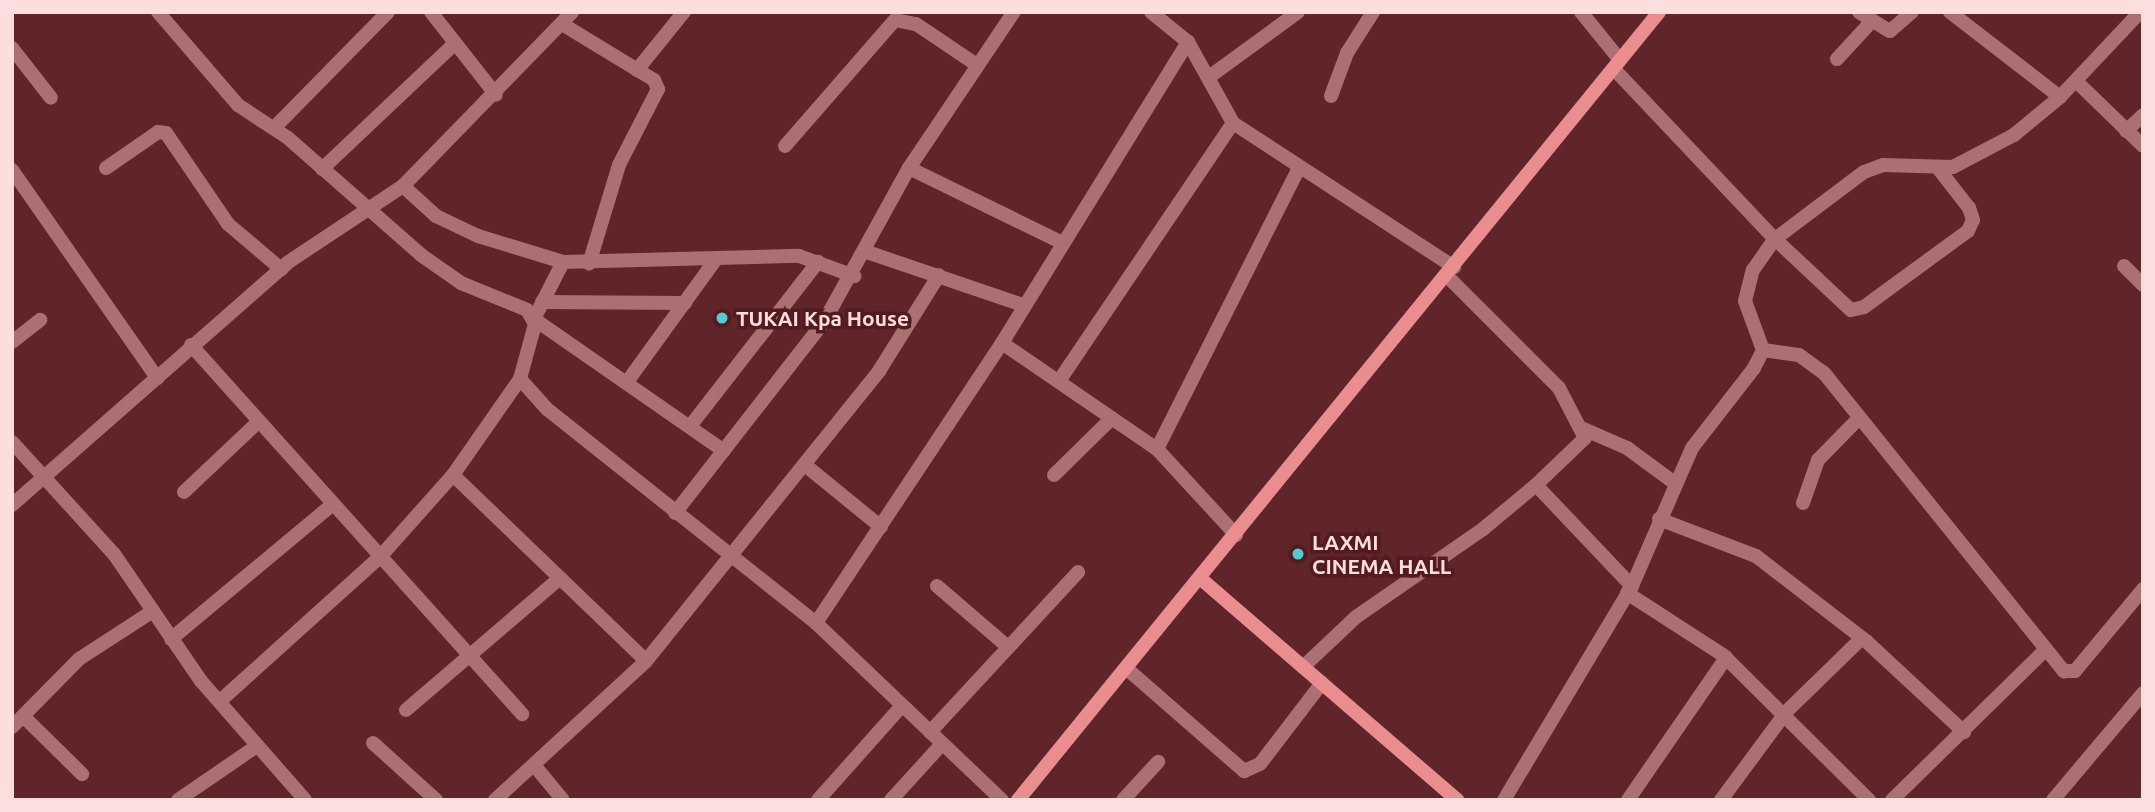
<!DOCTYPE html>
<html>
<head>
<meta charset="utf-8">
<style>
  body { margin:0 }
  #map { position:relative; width:2155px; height:812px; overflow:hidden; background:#5f2528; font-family:Ubuntu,sans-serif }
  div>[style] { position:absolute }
  .street>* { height:14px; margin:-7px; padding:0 7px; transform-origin:7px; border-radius:7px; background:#ab7071 }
  .secondary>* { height:14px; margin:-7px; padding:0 7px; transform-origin:7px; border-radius:7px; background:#ea8d8e }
  .dots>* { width:19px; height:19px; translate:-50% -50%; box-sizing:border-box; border:4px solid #531a1f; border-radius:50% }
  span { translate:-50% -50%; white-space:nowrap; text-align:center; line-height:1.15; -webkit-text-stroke:7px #531a1f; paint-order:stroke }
  .poi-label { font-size:21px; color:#fddede; font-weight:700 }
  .left { translate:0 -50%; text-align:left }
  .frame { position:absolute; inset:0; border:14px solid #fddede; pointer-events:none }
</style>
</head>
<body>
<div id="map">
  <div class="street">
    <i style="left:158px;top:12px;width:123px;rotate:49.3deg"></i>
    <i style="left:238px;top:105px;width:60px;rotate:33.4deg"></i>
    <i style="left:288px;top:138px;width:177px;rotate:41.3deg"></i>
    <i style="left:421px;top:255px;width:49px;rotate:35deg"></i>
    <i style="left:461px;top:283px;width:71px;rotate:22.2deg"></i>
    <i style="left:527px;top:310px;width:16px;rotate:60deg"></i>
    <i style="left:535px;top:324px;width:57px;rotate:105.3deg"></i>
    <i style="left:520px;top:379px;width:40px;rotate:48deg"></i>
    <i style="left:547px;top:409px;width:344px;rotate:38.5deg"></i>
    <i style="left:816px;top:623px;width:257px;rotate:43.6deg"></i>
    <i style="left:431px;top:12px;width:105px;rotate:51.9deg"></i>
    <i style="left:1151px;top:12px;width:48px;rotate:39deg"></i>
    <i style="left:1188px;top:42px;width:93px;rotate:60.9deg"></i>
    <i style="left:1233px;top:123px;width:264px;rotate:33.1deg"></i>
    <i style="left:1581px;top:12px;width:62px;rotate:50.9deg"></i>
    <i style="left:1859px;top:12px;width:36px;rotate:32deg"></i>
    <i style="left:1890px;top:31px;width:29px;rotate:-41deg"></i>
    <i style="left:1950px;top:12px;width:139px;rotate:37.7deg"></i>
    <i style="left:562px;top:24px;width:108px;rotate:31.3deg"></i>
    <i style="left:654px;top:80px;width:10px;rotate:66deg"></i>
    <i style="left:658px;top:89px;width:85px;rotate:117.2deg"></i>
    <i style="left:619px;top:165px;width:103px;rotate:106.9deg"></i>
    <i style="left:12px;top:48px;width:63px;rotate:52deg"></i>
    <i style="left:1837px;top:59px;width:50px;rotate:-47.4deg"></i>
    <i style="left:1614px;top:69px;width:234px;rotate:46.6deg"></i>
    <i style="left:1775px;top:239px;width:104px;rotate:43.1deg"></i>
    <i style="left:1851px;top:310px;width:13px;rotate:-13deg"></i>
    <i style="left:1864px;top:307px;width:129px;rotate:-36.2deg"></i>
    <i style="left:1968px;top:231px;width:12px;rotate:-66deg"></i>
    <i style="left:1973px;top:220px;width:13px;rotate:-108deg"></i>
    <i style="left:1969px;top:208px;width:51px;rotate:-127.8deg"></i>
    <i style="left:637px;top:70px;width:75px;rotate:-51deg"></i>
    <i style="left:1209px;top:77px;width:110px;rotate:-36.1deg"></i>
    <i style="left:2076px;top:81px;width:93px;rotate:44.1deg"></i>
    <i style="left:1331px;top:96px;width:46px;rotate:-69.6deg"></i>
    <i style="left:1347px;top:53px;width:49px;rotate:-57.6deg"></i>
    <i style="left:274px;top:128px;width:163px;rotate:-45.5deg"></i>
    <i style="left:2126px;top:131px;width:23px;rotate:-43deg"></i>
    <i style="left:785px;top:146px;width:167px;rotate:-48.9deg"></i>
    <i style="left:895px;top:20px;width:21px;rotate:11deg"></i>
    <i style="left:916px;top:24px;width:73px;rotate:33.9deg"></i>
    <i style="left:106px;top:168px;width:63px;rotate:-34.7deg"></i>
    <i style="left:158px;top:132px;width:8px;rotate:7deg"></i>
    <i style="left:166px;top:133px;width:110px;rotate:55.7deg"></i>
    <i style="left:228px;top:224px;width:70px;rotate:40.3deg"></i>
    <i style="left:909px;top:168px;width:171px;rotate:26deg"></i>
    <i style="left:322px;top:169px;width:180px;rotate:-43.4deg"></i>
    <i style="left:12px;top:170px;width:254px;rotate:55.1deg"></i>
    <i style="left:403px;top:186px;width:45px;rotate:42.3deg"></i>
    <i style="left:436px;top:216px;width:47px;rotate:25.5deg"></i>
    <i style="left:478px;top:236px;width:89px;rotate:17deg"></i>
    <i style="left:563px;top:262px;width:236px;rotate:-1.5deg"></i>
    <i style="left:799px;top:256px;width:59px;rotate:20deg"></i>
    <i style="left:867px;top:252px;width:165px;rotate:18.8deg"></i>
    <i style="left:563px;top:262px;width:64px;rotate:117deg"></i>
    <i style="left:534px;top:319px;width:231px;rotate:34.8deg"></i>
    <i style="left:2124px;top:266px;width:27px;rotate:45deg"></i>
    <i style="left:1447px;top:276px;width:158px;rotate:45deg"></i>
    <i style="left:1559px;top:388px;width:56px;rotate:62.5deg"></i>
    <i style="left:1585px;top:438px;width:68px;rotate:136.2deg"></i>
    <i style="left:1536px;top:485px;width:139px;rotate:46.5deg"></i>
    <i style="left:542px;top:302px;width:143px;rotate:0.4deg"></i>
    <i style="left:12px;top:342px;width:36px;rotate:-38deg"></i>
    <i style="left:1002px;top:343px;width:188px;rotate:34.4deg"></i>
    <i style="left:1157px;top:449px;width:117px;rotate:47.4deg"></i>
    <i style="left:191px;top:345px;width:496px;rotate:48.1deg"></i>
    <i style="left:1763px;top:350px;width:36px;rotate:8deg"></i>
    <i style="left:1799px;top:355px;width:31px;rotate:36deg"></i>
    <i style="left:1824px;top:373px;width:383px;rotate:51.2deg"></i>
    <i style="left:2064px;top:671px;width:11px"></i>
    <i style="left:2075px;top:671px;width:107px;rotate:-50.3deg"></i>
    <i style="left:1059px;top:381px;width:311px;rotate:-56deg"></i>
    <i style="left:627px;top:382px;width:152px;rotate:-54.1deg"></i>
    <i style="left:691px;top:425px;width:207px;rotate:-52.1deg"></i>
    <i style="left:1581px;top:428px;width:50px;rotate:23.5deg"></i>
    <i style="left:1627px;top:448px;width:61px;rotate:36.3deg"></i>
    <i style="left:12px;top:442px;width:151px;rotate:47.7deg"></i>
    <i style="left:114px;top:554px;width:154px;rotate:55.6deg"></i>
    <i style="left:201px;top:681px;width:158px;rotate:48.8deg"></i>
    <i style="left:1157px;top:449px;width:313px;rotate:-63.2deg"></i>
    <i style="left:805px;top:465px;width:98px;rotate:39.2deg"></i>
    <i style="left:453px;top:475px;width:268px;rotate:43.9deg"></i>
    <i style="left:1054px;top:475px;width:81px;rotate:-44.5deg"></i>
    <i style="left:184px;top:492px;width:103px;rotate:-43.4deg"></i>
    <i style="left:1803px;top:503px;width:46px;rotate:-70.8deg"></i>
    <i style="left:1818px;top:460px;width:59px;rotate:-45.7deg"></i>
    <i style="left:12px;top:505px;width:366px;rotate:-41.3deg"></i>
    <i style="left:287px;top:263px;width:139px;rotate:-33.6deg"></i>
    <i style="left:403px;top:186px;width:243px;rotate:-45.8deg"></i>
    <i style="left:675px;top:513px;width:244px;rotate:-52.1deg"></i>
    <i style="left:825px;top:320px;width:174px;rotate:-61.1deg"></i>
    <i style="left:909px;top:168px;width:188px;rotate:-56.1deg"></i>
    <i style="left:1659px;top:519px;width:104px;rotate:20.9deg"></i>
    <i style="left:1756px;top:556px;width:139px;rotate:37.7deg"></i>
    <i style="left:1866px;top:641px;width:134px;rotate:42.9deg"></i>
    <i style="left:937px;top:586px;width:94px;rotate:40.7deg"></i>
    <i style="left:1627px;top:593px;width:114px;rotate:32.9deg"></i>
    <i style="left:1723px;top:655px;width:206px;rotate:44.8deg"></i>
    <i style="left:816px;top:623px;width:336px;rotate:-56.4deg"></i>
    <i style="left:1002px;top:343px;width:354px;rotate:-58.3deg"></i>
    <i style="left:171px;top:639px;width:209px;rotate:-39.8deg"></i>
    <i style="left:1303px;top:667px;width:73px;rotate:-43.3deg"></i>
    <i style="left:1356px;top:617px;width:155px;rotate:-34.7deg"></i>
    <i style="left:1483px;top:529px;width:69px;rotate:-39.7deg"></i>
    <i style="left:1126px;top:668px;width:157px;rotate:41.1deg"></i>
    <i style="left:1244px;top:771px;width:17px;rotate:-24deg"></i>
    <i style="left:1260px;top:764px;width:102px;rotate:-52.6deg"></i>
    <i style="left:220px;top:701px;width:214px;rotate:-42deg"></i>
    <i style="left:379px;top:558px;width:111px;rotate:-48.3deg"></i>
    <i style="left:453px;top:475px;width:117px;rotate:-55.1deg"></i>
    <i style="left:406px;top:710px;width:203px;rotate:-40.6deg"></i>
    <i style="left:23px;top:716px;width:83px;rotate:44.5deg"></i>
    <i style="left:12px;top:727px;width:95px;rotate:-45.4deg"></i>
    <i style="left:79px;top:659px;width:88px;rotate:-33deg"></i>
    <i style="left:930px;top:732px;width:218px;rotate:-47.2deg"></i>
    <i style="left:373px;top:743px;width:85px;rotate:42.1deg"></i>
    <i style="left:534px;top:765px;width:45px;rotate:50.4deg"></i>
    <i style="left:178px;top:800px;width:96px;rotate:-34.4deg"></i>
    <i style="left:495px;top:800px;width:205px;rotate:-42.6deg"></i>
    <i style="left:646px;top:661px;width:372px;rotate:-51.2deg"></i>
    <i style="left:879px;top:371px;width:113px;rotate:-58deg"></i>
    <i style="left:818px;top:800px;width:125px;rotate:-48.3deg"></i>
    <i style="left:891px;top:800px;width:74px;rotate:-47.7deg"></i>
    <i style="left:1123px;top:800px;width:52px;rotate:-47.4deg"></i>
    <i style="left:1504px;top:800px;width:249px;rotate:-59.1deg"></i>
    <i style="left:1632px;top:586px;width:150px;rotate:-66.5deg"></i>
    <i style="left:1692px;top:448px;width:101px;rotate:-52.2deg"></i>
    <i style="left:1754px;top:368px;width:20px;rotate:-63deg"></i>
    <i style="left:1763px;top:350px;width:52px;rotate:-110.2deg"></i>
    <i style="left:1745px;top:301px;width:32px;rotate:-76deg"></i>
    <i style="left:1753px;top:270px;width:38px;rotate:-55deg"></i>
    <i style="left:1775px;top:239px;width:111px;rotate:-37deg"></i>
    <i style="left:1864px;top:172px;width:20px;rotate:-20deg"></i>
    <i style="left:1883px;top:165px;width:70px;rotate:1.6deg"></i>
    <i style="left:1953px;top:167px;width:69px;rotate:-27.7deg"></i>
    <i style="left:2014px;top:135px;width:60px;rotate:-39.6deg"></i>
    <i style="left:2060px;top:97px;width:117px;rotate:-46.7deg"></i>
    <i style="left:1628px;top:800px;width:173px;rotate:-55.4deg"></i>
    <i style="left:1721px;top:800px;width:109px;rotate:-53.5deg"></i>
    <i style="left:1786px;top:712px;width:106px;rotate:-44.2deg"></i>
    <i style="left:1892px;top:800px;width:213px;rotate:-44.4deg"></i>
    <i style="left:2053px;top:800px;width:140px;rotate:-49.9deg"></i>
  </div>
  <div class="secondary">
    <i style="left:1200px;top:578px;width:340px;rotate:40.8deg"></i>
    <i style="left:1018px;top:800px;width:1016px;rotate:-50.87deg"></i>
  </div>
  <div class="dots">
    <i style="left:722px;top:318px;background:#51ccd1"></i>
    <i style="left:1298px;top:554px;background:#51ccd1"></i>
  </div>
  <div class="poi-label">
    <span class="left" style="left:736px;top:318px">TUKAI Kpa House</span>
    <span class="left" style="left:1312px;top:554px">LAXMI<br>CINEMA HALL</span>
  </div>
  <div class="frame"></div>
</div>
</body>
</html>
